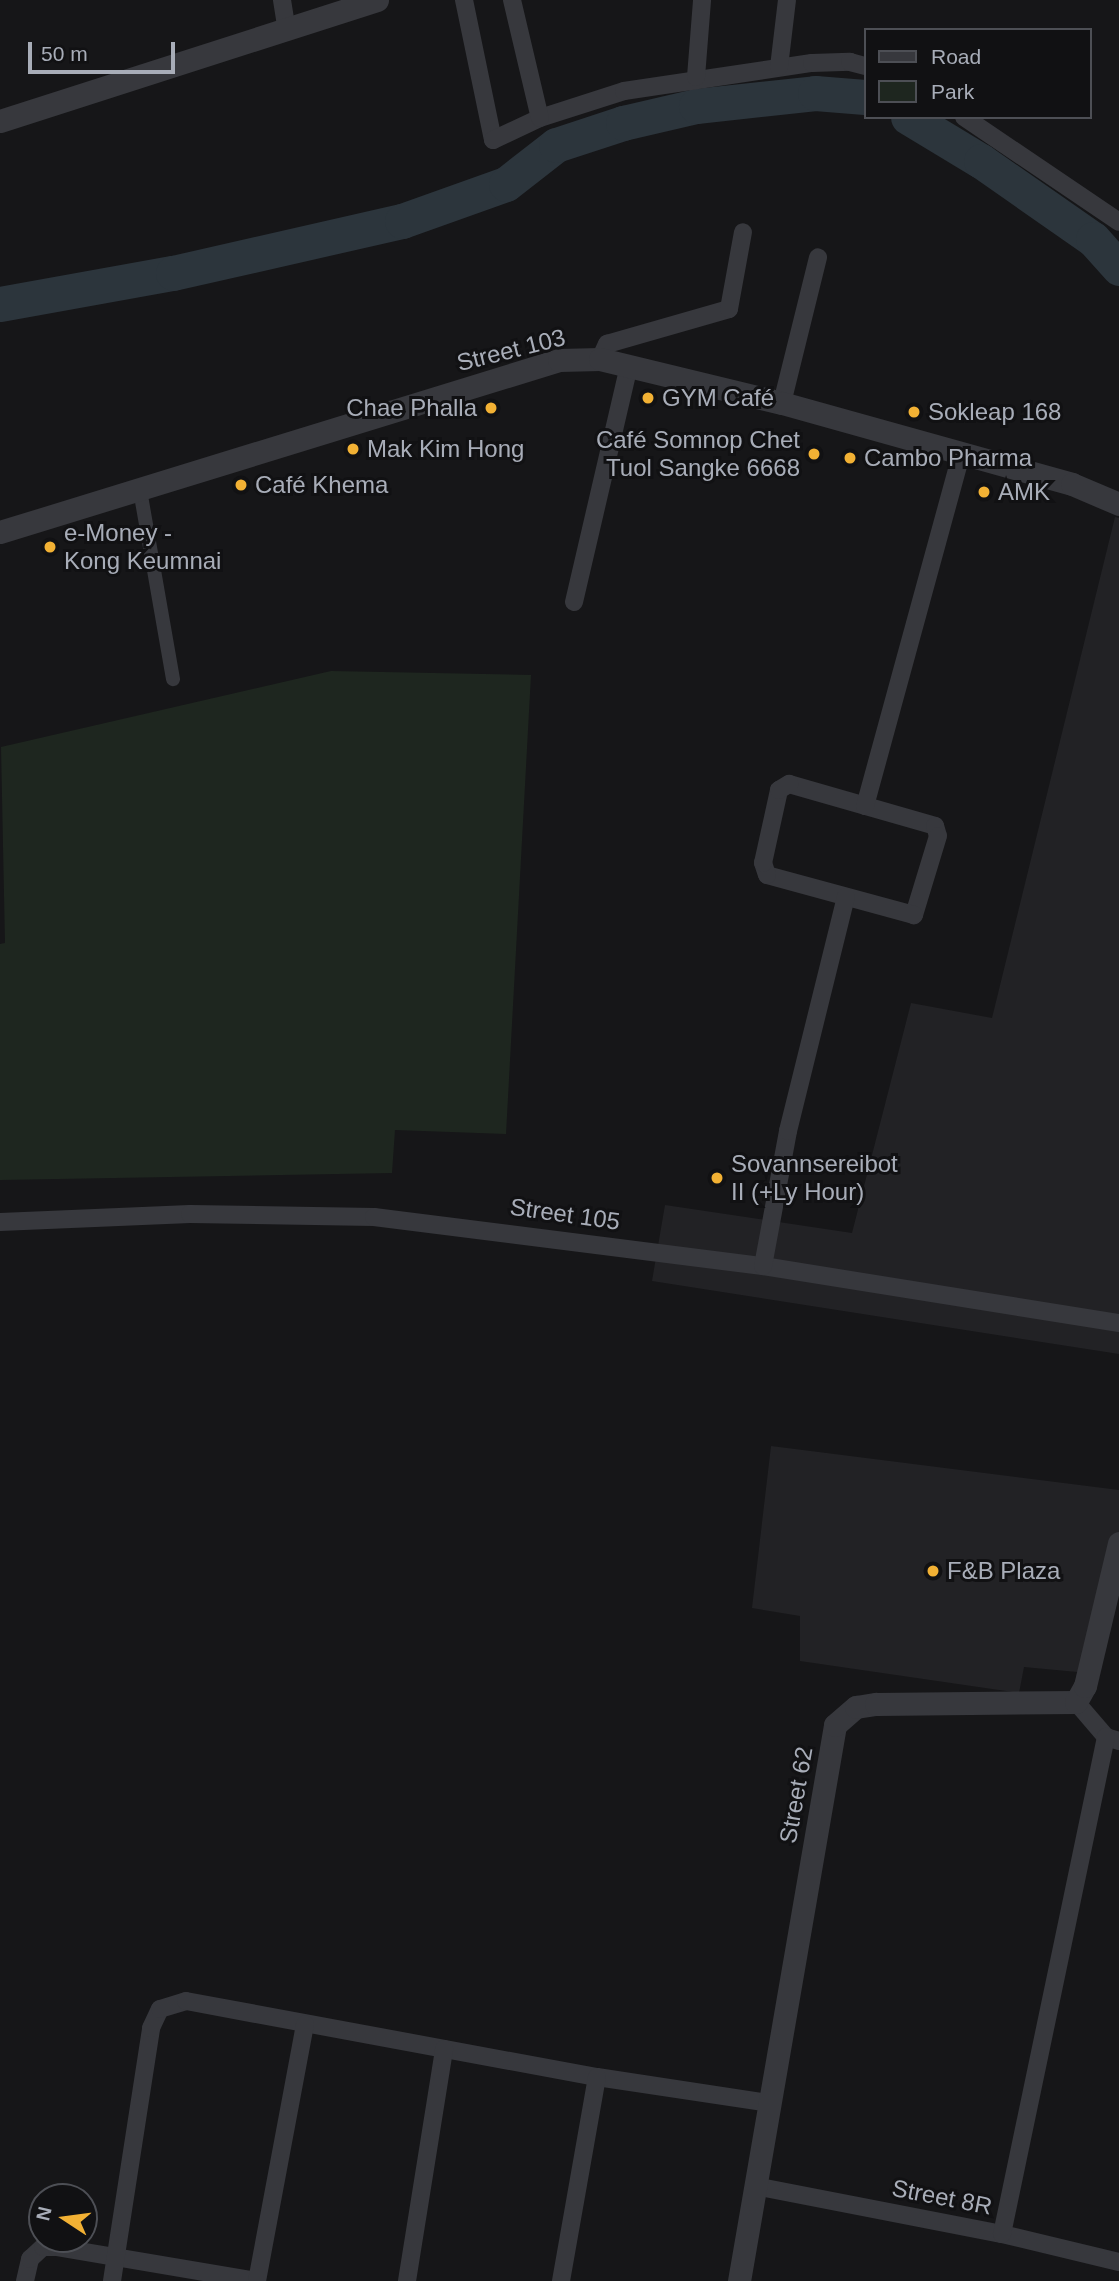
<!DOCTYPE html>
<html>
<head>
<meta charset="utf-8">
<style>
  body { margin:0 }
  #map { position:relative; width:1119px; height:2281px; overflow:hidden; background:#161618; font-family:Helvetica,sans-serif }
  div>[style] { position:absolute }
  .built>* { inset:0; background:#222225 }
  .green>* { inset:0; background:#1e261f }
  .river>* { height:35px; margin:-17.5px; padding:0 17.5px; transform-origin:17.5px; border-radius:17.5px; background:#2c353c }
  .pedestrian>* { height:14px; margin:-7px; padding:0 7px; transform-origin:7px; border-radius:7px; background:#37383d }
  .minor>* { height:18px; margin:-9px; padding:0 9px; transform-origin:9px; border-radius:9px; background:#37383d }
  .tertiary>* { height:23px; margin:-11.5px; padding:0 11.5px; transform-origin:11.5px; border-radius:11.5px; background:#37383d }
  .dots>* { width:19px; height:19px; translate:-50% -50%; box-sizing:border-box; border:4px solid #111113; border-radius:50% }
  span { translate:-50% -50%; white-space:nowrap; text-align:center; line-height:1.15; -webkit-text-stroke:6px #111113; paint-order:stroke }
  .street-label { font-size:24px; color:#a8adb8 }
  .poi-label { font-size:24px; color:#a8adb8 }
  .left { translate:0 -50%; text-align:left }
  .right { translate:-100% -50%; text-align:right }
  .legend { position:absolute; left:864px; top:28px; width:228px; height:91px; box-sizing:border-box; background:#111113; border:2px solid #4d4f55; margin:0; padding:9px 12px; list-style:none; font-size:21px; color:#a8adb8 }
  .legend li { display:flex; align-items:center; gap:14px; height:35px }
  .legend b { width:35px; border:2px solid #4d4f55 }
  .north { position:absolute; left:28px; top:2183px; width:70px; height:70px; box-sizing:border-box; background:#111113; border:2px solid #4d4f55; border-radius:50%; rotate:283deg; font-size:19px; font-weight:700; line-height:28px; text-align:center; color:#a8adb8 }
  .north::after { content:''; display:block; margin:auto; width:24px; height:32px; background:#f2b134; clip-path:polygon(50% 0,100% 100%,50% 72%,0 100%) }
  .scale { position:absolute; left:28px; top:42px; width:147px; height:32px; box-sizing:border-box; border:4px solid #a8adb8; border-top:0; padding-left:9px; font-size:21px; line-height:24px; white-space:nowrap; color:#a8adb8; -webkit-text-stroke:5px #111113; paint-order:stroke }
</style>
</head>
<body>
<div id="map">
  <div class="built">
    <i style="clip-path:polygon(1115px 517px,1119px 518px,1119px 1354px,652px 1281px,665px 1205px,852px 1233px,911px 1003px,992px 1018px)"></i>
    <i style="clip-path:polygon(771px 1446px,1119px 1490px,1119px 1534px,1088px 1673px,1024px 1667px,1019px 1693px,800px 1661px,800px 1616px,752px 1608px)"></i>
  </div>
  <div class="green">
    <i style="clip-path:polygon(331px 671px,531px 675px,506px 1134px,395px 1130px,392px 1173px,0 1180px,0 944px,5px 943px,1px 747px)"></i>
  </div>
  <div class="river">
    <i style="left:908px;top:117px;width:85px;rotate:31.1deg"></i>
    <i style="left:981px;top:161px;width:136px;rotate:34.9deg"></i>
    <i style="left:1093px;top:239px;width:39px;rotate:48deg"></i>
    <i style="left:0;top:304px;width:176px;rotate:-10.2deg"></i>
    <i style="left:173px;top:273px;width:235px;rotate:-12.8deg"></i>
    <i style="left:402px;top:221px;width:110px;rotate:-19.6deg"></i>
    <i style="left:506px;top:184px;width:63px;rotate:-38deg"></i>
    <i style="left:556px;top:145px;width:71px;rotate:-18.2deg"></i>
    <i style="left:623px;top:123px;width:75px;rotate:-13.1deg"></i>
    <i style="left:696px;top:106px;width:120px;rotate:-6.2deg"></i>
    <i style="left:815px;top:93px;width:50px;rotate:4.6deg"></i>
  </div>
  <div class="pedestrian">
    <i style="left:140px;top:490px;width:192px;rotate:80.1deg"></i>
  </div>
  <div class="minor">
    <i style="left:282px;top:0;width:31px;rotate:81deg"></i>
    <i style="left:464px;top:0;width:143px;rotate:78.3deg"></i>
    <i style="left:493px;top:140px;width:52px;rotate:-25.1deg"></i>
    <i style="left:540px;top:118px;width:88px;rotate:-17.8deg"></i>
    <i style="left:624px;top:91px;width:190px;rotate:-8.5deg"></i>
    <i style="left:812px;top:63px;width:38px;rotate:-2deg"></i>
    <i style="left:850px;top:62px;width:16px;rotate:15deg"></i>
    <i style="left:512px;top:0;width:121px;rotate:76.7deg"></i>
    <i style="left:779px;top:67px;width:67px;rotate:-83.2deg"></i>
    <i style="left:696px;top:77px;width:77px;rotate:-85.5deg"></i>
    <i style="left:964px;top:117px;width:187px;rotate:34.1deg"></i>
    <i style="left:600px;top:359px;width:17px;rotate:-65deg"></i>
    <i style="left:607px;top:344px;width:127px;rotate:-16deg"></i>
    <i style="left:729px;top:309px;width:78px;rotate:-79.7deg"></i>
    <i style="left:782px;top:403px;width:150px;rotate:-76.1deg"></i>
    <i style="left:574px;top:602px;width:243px;rotate:-76.9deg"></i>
    <i style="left:789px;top:784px;width:152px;rotate:16deg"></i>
    <i style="left:935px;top:826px;width:10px;rotate:73deg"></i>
    <i style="left:938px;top:836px;width:83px;rotate:106.9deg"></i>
    <i style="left:914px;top:915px;width:152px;rotate:-164.8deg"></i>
    <i style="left:767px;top:875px;width:13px;rotate:-108deg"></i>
    <i style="left:763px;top:863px;width:75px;rotate:-77.6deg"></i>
    <i style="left:779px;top:790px;width:12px;rotate:-31deg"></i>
    <i style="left:865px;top:806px;width:365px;rotate:-74.7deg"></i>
    <i style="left:0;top:1222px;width:190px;rotate:-2.4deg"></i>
    <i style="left:190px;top:1214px;width:184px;rotate:0.9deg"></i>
    <i style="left:374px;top:1217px;width:392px;rotate:7.2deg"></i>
    <i style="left:763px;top:1266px;width:361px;rotate:9.1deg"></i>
    <i style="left:763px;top:1266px;width:137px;rotate:-79.5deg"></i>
    <i style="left:788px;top:1131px;width:241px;rotate:-76.1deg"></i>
    <i style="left:1076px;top:1702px;width:46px;rotate:49.4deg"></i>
    <i style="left:1106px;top:1737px;width:14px;rotate:17deg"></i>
    <i style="left:755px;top:2186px;width:252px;rotate:11deg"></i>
    <i style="left:1002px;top:2234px;width:120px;rotate:13.5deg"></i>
    <i style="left:1002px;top:2234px;width:508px;rotate:-78.18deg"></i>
    <i style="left:25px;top:2281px;width:23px;rotate:-77deg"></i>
    <i style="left:30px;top:2259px;width:18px;rotate:-43deg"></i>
    <i style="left:43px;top:2247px;width:13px"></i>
    <i style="left:56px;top:2247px;width:204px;rotate:9.6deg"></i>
    <i style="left:112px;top:2281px;width:256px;rotate:-81.2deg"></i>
    <i style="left:151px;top:2028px;width:21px;rotate:-65deg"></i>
    <i style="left:160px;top:2009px;width:27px;rotate:-17deg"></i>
    <i style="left:186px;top:2001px;width:418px;rotate:10.5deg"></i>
    <i style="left:597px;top:2077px;width:174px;rotate:8.6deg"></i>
    <i style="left:257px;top:2281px;width:261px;rotate:-79.4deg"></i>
    <i style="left:407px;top:2281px;width:235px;rotate:-80.9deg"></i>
    <i style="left:561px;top:2281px;width:207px;rotate:-80deg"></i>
  </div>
  <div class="tertiary">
    <i style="left:0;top:121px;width:396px;rotate:-17.8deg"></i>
    <i style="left:0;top:532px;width:585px;rotate:-17.1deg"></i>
    <i style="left:559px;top:360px;width:41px;rotate:-1.4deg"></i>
    <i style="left:600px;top:359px;width:187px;rotate:13.6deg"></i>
    <i style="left:782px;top:403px;width:301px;rotate:15.6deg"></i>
    <i style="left:1072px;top:484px;width:51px;rotate:23.1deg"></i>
    <i style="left:739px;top:2281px;width:564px;rotate:-80.2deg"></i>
    <i style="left:835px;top:1725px;width:28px;rotate:-41deg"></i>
    <i style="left:856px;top:1707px;width:20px;rotate:-9deg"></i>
    <i style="left:876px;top:1704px;width:200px;rotate:-0.6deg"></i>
    <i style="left:1076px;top:1702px;width:18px;rotate:-61deg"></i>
    <i style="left:1085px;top:1686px;width:147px;rotate:-76.6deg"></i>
  </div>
  <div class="dots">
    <i style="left:648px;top:398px;background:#f2b134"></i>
    <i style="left:491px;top:408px;background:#f2b134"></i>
    <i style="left:914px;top:412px;background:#f2b134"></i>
    <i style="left:353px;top:449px;background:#f2b134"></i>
    <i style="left:814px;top:454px;background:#f2b134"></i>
    <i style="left:850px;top:458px;background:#f2b134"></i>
    <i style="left:241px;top:485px;background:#f2b134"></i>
    <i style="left:984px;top:492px;background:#f2b134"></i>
    <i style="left:50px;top:547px;background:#f2b134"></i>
    <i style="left:717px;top:1178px;background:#f2b134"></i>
    <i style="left:933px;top:1571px;background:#f2b134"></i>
  </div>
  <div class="street-label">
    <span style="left:511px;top:350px;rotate:-14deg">Street 103</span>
    <span style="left:565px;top:1214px;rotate:8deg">Street 105</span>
    <span style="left:796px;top:1795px;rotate:-80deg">Street 62</span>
    <span style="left:942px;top:2197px;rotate:11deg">Street 8R</span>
  </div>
  <div class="poi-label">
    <span class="left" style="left:662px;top:398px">GYM Café</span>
    <span class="right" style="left:477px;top:408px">Chae Phalla</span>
    <span class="left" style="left:928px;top:412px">Sokleap 168</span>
    <span class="right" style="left:800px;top:454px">Café Somnop Chet<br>Tuol Sangke 6668</span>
    <span class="left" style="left:367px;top:449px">Mak Kim Hong</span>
    <span class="left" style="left:864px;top:458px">Cambo Pharma</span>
    <span class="left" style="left:255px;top:485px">Café Khema</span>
    <span class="left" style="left:998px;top:492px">AMK</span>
    <span class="left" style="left:64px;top:547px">e-Money -<br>Kong Keumnai</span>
    <span class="left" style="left:731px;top:1178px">Sovannsereibot<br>II (+Ly Hour)</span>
    <span class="left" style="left:947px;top:1571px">F&amp;B Plaza</span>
  </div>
  <ul class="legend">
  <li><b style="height:9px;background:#37383d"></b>Road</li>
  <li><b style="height:19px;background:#1e261f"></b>Park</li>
  </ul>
  <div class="north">N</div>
  <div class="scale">50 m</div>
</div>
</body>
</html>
